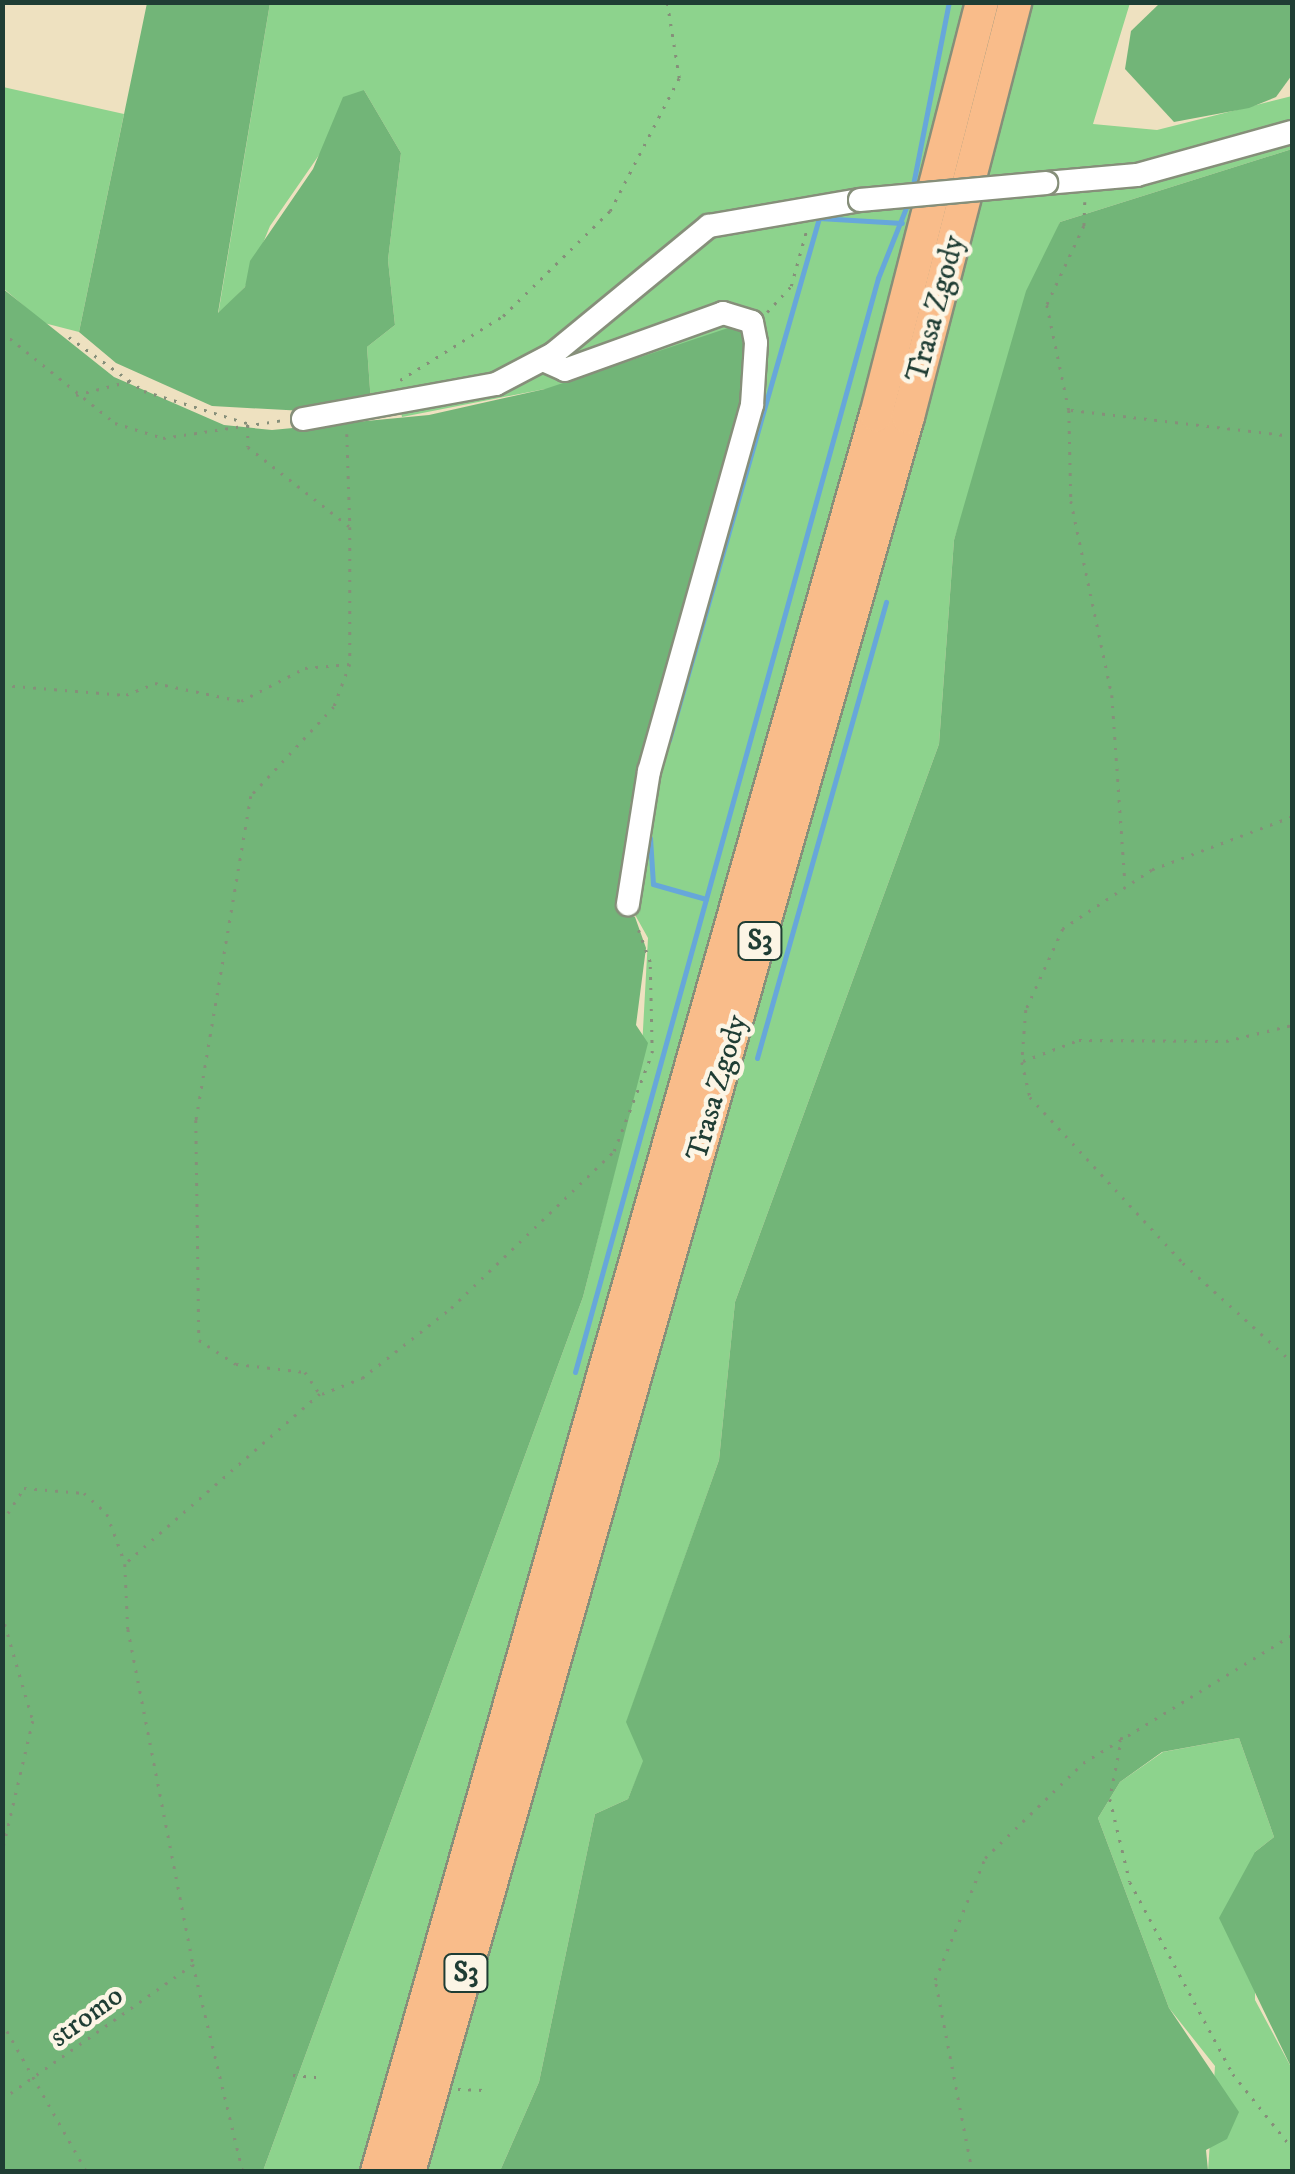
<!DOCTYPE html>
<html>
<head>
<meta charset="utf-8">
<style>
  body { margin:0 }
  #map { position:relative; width:1295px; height:2174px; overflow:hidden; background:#eee1c0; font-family:"IM FELL DW Pica",serif }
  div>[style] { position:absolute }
  .green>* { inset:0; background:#8dd38d }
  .forest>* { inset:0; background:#72b578 }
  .stream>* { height:5px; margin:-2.5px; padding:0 2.5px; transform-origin:2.5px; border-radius:2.5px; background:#67a7da }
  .path>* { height:2.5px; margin-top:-1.25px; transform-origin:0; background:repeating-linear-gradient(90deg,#868f7a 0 2.5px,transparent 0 10.5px) }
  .roads { filter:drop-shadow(2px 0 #868f7a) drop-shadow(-2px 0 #868f7a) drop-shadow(0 2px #868f7a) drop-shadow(0 -2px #868f7a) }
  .minor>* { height:22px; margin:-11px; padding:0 11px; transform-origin:11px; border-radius:11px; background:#fff }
  .highway>* { height:32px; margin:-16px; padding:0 16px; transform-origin:16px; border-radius:16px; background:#f9bc8a }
  .bridges { filter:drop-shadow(2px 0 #868f7a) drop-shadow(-2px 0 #868f7a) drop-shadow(0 2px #868f7a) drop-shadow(0 -2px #868f7a) }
  .minor-bridge>* { height:22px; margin:-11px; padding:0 11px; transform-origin:11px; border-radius:11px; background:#fff }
  span { translate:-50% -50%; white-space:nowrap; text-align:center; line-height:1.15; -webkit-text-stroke:9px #fcf5e5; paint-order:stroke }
  .shield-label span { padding:2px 8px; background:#fcf5e5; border:2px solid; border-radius:8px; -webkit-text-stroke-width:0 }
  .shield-label { font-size:28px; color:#1f3d34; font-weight:700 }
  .street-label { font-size:30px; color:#1f3d34 }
  .frame { position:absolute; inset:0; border:5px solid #1f3d34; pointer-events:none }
</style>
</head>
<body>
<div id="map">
  <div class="green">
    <i style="clip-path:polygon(270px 3px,1130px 3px,1093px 124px,1157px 130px,1292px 96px,1292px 149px,1060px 222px,954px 540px,939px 744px,735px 1302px,719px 1460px,627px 1721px,644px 1761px,628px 1799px,595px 1814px,539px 2082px,500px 2171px,263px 2171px,583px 1297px,641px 1066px,648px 938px,634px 913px,616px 912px,632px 801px,673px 652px,545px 389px,402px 417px,400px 407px,371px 403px,367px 347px,395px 325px,388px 260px,401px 153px,364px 90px,270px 226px,245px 287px,218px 315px)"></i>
    <i style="clip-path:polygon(3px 87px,124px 114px,79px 332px,44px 323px,3px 288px)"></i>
    <i style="clip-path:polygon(1239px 1738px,1274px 1837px,1255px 1852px,1255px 2000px,1292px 2069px,1292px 2171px,1208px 2171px,1215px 2066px,1169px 2008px,1098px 1818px,1120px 1782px,1163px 1752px)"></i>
  </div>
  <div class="forest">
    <i style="clip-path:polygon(147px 3px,270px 3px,218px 313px,245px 287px,250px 261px,313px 169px,343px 97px,364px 90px,401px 153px,388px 260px,395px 325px,367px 347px,371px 403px,341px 413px,212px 406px,116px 363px,79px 332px)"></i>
    <i style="clip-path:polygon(1160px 3px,1292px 3px,1292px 75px,1276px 97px,1249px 108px,1174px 122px,1125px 69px,1131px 31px)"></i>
    <i style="clip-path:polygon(1292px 149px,1292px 2069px,1219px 1918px,1255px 1852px,1274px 1837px,1239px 1738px,1162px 1752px,1120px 1782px,1098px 1818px,1169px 2008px,1239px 2112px,1227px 2139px,1206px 2150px,1208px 2171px,500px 2171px,539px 2082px,595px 1814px,628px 1799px,643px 1761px,626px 1722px,719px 1460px,735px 1302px,939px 744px,954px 540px,1026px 291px,1060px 222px)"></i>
    <i style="clip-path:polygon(2px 288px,114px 377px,224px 425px,272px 430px,429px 415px,545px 389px,740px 324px,749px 386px,631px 801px,616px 910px,635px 917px,646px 948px,636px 1025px,648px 1043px,583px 1297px,263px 2171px,3px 2171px)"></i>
  </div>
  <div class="stream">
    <i style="left:912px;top:190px;width:192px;rotate:-78.9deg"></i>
    <i style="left:669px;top:740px;width:543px;rotate:-73.97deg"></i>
    <i style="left:819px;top:218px;width:83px;rotate:3.4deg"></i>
    <i style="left:650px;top:838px;width:46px;rotate:86.3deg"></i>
    <i style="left:653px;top:884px;width:55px;rotate:15.8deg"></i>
    <i style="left:757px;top:1058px;width:474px;rotate:-74.2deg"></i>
    <i style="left:575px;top:1372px;width:1135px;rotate:-74.52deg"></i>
    <i style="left:878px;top:278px;width:79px;rotate:-68.3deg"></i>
  </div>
  <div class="path">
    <i style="left:1085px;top:202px;width:24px;rotate:92deg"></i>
    <i style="left:1084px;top:226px;width:87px;rotate:115.1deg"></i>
    <i style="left:1047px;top:305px;width:107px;rotate:78.2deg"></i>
    <i style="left:1069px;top:410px;width:91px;rotate:88.7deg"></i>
    <i style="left:1071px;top:501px;width:198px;rotate:78.1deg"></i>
    <i style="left:1112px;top:695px;width:188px;rotate:86deg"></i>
    <i style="left:767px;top:312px;width:35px;rotate:-47deg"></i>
    <i style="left:791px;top:286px;width:56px;rotate:-74.5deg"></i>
    <i style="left:2px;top:332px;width:145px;rotate:38.8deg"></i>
    <i style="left:115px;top:423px;width:50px;rotate:17.4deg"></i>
    <i style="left:163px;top:438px;width:121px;rotate:-8.5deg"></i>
    <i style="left:69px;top:337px;width:92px;rotate:35.8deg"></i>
    <i style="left:144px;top:391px;width:108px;rotate:17.3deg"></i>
    <i style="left:400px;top:380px;width:121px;rotate:-31.9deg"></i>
    <i style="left:503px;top:316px;width:150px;rotate:-44.5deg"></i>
    <i style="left:610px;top:211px;width:150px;rotate:-62.6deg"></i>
    <i style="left:679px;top:78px;width:77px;rotate:-99deg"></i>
    <i style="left:76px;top:395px;width:56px;rotate:-14.5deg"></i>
    <i style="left:1071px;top:410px;width:223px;rotate:6.7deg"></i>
    <i style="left:248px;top:425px;width:22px;rotate:90deg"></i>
    <i style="left:248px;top:447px;width:130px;rotate:38.1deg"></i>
    <i style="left:350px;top:527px;width:135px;rotate:90deg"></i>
    <i style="left:347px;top:434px;width:92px;rotate:88.1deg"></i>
    <i style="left:2px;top:685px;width:124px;rotate:4.6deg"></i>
    <i style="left:126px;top:695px;width:31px;rotate:-22deg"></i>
    <i style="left:155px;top:683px;width:88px;rotate:11.8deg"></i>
    <i style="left:241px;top:701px;width:72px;rotate:-27.3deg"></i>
    <i style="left:305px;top:668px;width:45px;rotate:-5.1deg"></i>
    <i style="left:350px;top:664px;width:46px;rotate:110.4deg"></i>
    <i style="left:334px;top:707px;width:122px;rotate:133deg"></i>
    <i style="left:251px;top:796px;width:329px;rotate:99.6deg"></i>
    <i style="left:196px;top:1120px;width:220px;rotate:89.2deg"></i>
    <i style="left:199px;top:1340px;width:44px;rotate:33deg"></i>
    <i style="left:236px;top:1364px;width:69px;rotate:6.6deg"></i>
    <i style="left:305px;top:1372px;width:27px;rotate:56deg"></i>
    <i style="left:320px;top:1394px;width:259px;rotate:138.9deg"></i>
    <i style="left:125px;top:1564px;width:65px;rotate:87.4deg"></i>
    <i style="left:128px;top:1629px;width:341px;rotate:79deg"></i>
    <i style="left:193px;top:1964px;width:214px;rotate:76.5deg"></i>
    <i style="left:1292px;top:817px;width:150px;rotate:159.3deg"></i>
    <i style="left:1152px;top:870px;width:107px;rotate:146.5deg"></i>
    <i style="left:1063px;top:929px;width:89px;rotate:114.6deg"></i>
    <i style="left:1026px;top:1010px;width:52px;rotate:94.4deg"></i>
    <i style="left:1022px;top:1062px;width:36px;rotate:77deg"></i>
    <i style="left:1030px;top:1097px;width:226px;rotate:47.3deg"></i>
    <i style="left:1183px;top:1263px;width:147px;rotate:42.2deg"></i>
    <i style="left:1023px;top:1061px;width:60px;rotate:-20.6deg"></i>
    <i style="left:1079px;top:1040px;width:147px;rotate:0.4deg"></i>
    <i style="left:1226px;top:1041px;width:68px;rotate:-13.6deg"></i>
    <i style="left:322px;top:1394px;width:43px;rotate:-21.8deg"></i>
    <i style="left:362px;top:1378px;width:113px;rotate:-38.2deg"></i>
    <i style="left:451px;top:1308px;width:226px;rotate:-43.9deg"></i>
    <i style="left:614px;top:1151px;width:105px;rotate:-68.8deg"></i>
    <i style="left:652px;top:1053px;width:91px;rotate:-91.3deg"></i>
    <i style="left:650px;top:962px;width:40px;rotate:-110.2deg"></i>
    <i style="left:2px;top:1522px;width:40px;rotate:-57.1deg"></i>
    <i style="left:24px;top:1488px;width:60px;rotate:4.8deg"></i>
    <i style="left:84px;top:1493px;width:31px;rotate:42deg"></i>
    <i style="left:107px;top:1514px;width:52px;rotate:69.8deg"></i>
    <i style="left:2px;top:1614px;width:111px;rotate:73.8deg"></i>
    <i style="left:33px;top:1721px;width:136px;rotate:103.2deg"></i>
    <i style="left:1122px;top:1737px;width:63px;rotate:101deg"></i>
    <i style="left:1110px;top:1799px;width:85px;rotate:76.5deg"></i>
    <i style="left:1130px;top:1882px;width:218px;rotate:61.8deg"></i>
    <i style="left:1233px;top:2074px;width:95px;rotate:51.4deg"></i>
    <i style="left:2px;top:2022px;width:172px;rotate:60.5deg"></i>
    <i style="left:293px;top:2075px;width:25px;rotate:5deg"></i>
    <i style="left:458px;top:2089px;width:26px;rotate:2deg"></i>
    <i style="left:2px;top:2099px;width:232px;rotate:-35.2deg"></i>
    <i style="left:972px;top:2172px;width:196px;rotate:-100.9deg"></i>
    <i style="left:935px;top:1980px;width:132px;rotate:-67.7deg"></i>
    <i style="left:985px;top:1858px;width:136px;rotate:-44.1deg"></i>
    <i style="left:1083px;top:1763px;width:245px;rotate:-31.5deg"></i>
  </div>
  <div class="roads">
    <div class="minor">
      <i style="left:1046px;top:183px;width:91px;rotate:-5deg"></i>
      <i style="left:1137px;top:175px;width:161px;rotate:-15.5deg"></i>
      <i style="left:543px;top:360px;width:24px;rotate:24deg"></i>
      <i style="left:565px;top:370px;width:168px;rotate:-19.8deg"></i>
      <i style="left:723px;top:313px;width:30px;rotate:17deg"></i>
      <i style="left:752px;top:322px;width:21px;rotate:79deg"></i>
      <i style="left:756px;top:343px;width:62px;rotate:93.7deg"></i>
      <i style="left:752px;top:405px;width:380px;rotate:105.7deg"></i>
      <i style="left:649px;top:771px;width:135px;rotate:99deg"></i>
      <i style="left:303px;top:419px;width:196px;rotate:-10.3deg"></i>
      <i style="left:496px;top:384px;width:64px;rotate:-27.8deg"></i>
      <i style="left:553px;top:354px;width:202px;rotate:-39.4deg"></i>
      <i style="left:709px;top:226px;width:153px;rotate:-9.8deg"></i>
    </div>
    <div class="highway">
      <i style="left:377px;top:2172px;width:1826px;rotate:-74.15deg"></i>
      <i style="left:876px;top:415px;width:426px;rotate:-75.6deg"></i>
      <i style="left:409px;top:2172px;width:1825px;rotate:-74.13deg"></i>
      <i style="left:908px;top:417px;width:429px;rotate:-75.5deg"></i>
    </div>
  </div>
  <div class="bridges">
    <div class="minor-bridge">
      <i style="left:860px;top:200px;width:187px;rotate:-5.2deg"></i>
    </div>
  </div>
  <div class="shield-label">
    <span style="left:760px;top:941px">S3</span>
    <span style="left:466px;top:1973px">S3</span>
  </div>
  <div class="street-label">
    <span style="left:937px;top:309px;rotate:-75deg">Trasa Zgody</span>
    <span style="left:718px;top:1088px;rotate:-74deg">Trasa Zgody</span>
    <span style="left:87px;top:2017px;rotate:-36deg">stromo</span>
  </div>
  <div class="frame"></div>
</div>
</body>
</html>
